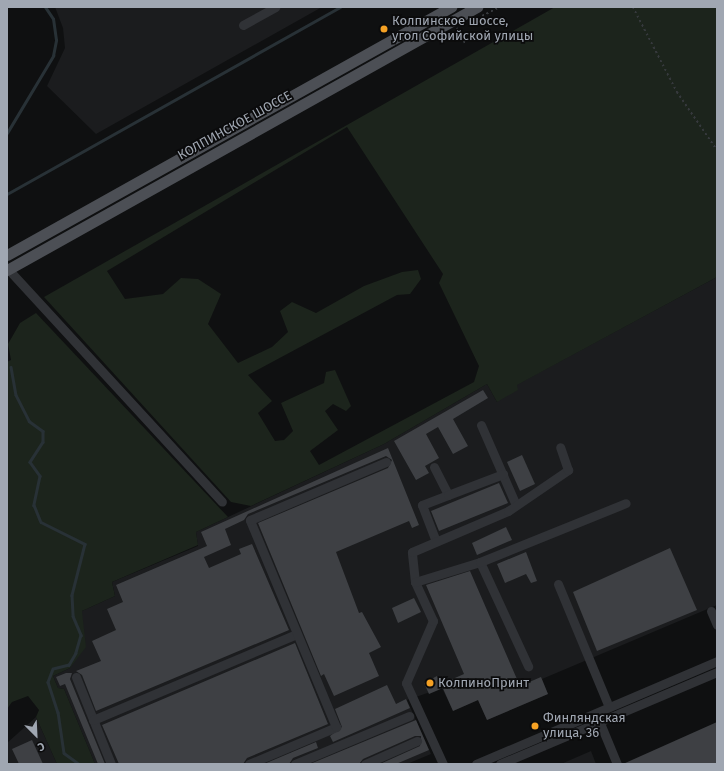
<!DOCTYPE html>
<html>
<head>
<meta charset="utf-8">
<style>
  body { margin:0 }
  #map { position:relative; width:724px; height:771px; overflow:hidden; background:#0f1011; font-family:"Fira Sans",sans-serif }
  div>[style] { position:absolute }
  .built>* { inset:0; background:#1b1c1e }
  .green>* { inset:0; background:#1c241c }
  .stream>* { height:2.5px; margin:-1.25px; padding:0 1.25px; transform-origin:1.25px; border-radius:1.25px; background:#283136 }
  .building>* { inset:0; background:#3e4044 }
  .path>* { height:1.5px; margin-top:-0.75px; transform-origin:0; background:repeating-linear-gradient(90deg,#36393d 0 2px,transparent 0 5px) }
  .minor>* { height:9px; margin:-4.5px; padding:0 4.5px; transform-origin:4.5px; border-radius:4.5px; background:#303236 }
  .major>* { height:11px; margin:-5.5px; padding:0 5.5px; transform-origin:5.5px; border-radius:5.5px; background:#4c4f55 }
  .dots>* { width:11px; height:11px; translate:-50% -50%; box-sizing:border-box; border:2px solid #0b0b0c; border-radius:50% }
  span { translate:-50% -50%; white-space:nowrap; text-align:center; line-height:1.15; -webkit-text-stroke:3.5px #0b0b0c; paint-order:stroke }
  .poi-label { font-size:13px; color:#a0a7b2 }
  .left { translate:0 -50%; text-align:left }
  .street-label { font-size:13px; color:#a0a7b2 }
  .frame { position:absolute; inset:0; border:8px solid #a0a7b2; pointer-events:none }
  .north { position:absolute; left:16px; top:715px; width:40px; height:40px; -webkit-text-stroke:3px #0b0b0c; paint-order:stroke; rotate:156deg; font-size:11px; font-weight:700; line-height:16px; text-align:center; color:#a0a7b2 }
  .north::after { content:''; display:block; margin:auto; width:14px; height:18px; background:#a0a7b2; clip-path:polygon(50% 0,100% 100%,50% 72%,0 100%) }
</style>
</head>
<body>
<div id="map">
  <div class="built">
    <i style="clip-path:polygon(55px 7px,322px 7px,96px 134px,47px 86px,65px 48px,63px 28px)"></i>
    <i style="clip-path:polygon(717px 277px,717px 605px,542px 679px,548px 694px,487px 720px,478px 700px,453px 711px,442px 688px,407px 700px,431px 754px,407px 764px,95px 764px,64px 689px,58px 688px,53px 676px,70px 668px,82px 611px,115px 596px,112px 582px,198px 546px,196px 532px,384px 444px,487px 384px,497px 402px,516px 385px)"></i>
    <i style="clip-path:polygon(36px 717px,57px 764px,7px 764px,7px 743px)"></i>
    <i style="clip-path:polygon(591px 751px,596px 764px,561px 764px)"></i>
  </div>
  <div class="green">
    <i style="clip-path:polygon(evenodd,555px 7px,717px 7px,717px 277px,517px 385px,518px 390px,497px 402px,487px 384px,384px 444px,251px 506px,231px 502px,44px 297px,555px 7px,347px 127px,443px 274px,439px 283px,479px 366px,474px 382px,319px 465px,310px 451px,338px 430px,325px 411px,333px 404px,346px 411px,351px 406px,335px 370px,326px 372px,324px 383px,281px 403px,293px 431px,284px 440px,275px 441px,258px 413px,272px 401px,248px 375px,397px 295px,410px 294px,421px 279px,418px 270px,402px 272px,364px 286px,316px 313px,292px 302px,280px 311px,288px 332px,272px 347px,238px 363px,208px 324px,221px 294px,198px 279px,181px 278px,163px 294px,125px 299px,107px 271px,347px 127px)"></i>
    <i style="clip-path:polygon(36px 313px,228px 517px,196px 532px,198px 545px,112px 582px,115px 596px,82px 611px,86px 647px,70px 668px,53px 676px,58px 688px,64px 689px,95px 764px,57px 764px,36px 717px,39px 710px,28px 696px,12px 702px,7px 709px,7px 362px,11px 360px,8px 344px,20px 323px)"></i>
  </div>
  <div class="stream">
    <i style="left:7px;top:133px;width:90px;rotate:-59.1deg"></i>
    <i style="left:53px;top:56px;width:16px;rotate:-79deg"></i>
    <i style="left:56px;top:40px;width:21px;rotate:-98deg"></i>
    <i style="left:53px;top:19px;width:14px;rotate:-124deg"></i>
    <i style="left:7px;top:194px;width:382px;rotate:-29.3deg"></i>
    <i style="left:11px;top:367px;width:28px;rotate:80deg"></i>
    <i style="left:16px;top:395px;width:29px;rotate:63deg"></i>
    <i style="left:29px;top:421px;width:17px;rotate:36deg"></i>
    <i style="left:43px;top:431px;width:11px;rotate:90deg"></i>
    <i style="left:43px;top:442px;width:24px;rotate:123deg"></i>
    <i style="left:30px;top:462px;width:17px;rotate:54deg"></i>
    <i style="left:40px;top:476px;width:30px;rotate:102deg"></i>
    <i style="left:34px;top:505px;width:18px;rotate:68deg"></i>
    <i style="left:41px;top:522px;width:49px;rotate:26.6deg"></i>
    <i style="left:85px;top:544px;width:53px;rotate:104.3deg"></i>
    <i style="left:72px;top:595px;width:21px;rotate:87deg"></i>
    <i style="left:73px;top:616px;width:21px;rotate:67deg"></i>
    <i style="left:81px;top:635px;width:19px;rotate:106deg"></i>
    <i style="left:76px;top:653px;width:14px;rotate:120deg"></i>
    <i style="left:69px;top:665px;width:16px;rotate:166deg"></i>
    <i style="left:53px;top:669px;width:14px;rotate:111deg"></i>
    <i style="left:48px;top:682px;width:32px;rotate:72deg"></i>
    <i style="left:58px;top:712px;width:41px;rotate:81.7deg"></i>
    <i style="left:64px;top:753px;width:19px;rotate:36deg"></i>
  </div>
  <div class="building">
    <i style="clip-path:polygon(483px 390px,488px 398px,453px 419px,468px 446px,453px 454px,438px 427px,426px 434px,439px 458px,425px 466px,429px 473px,416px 480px,394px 441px)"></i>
    <i style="clip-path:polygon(388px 448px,419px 525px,412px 528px,409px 521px,336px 552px,359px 613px,362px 612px,381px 647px,369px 653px,379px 676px,334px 696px,324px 674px,321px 676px,258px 523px,388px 468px,392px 460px,386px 456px,248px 514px,244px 520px,225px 529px,231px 545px,204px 557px,209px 568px,241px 554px,239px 549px,252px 544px,289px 630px,96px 711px,82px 675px,76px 671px,101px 661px,92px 641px,116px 630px,107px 609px,123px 602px,116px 585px,207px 546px,201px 532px)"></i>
    <i style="clip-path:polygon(522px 455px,535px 484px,520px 491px,507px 462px)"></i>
    <i style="clip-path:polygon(499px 483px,508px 503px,439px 531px,431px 511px)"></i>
    <i style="clip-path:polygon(506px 527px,512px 540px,477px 555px,472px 543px)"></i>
    <i style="clip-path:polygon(670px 548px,697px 610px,597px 651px,573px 592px)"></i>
    <i style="clip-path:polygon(526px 552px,537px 581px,531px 583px,526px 574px,505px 583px,497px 564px)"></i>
    <i style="clip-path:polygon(470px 571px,520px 686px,541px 677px,548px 694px,487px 720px,478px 700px,453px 711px,441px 684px,464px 674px,426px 585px)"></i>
    <i style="clip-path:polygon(414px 598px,421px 612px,398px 623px,392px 608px)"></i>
    <i style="clip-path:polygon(295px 643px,328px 724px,247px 758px,243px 764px,119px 764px,102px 725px)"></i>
    <i style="clip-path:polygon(66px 673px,72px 673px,70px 679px,105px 764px,98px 764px,65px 684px,60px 686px,56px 677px)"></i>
    <i style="clip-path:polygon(437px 676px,443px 688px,429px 694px,424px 683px)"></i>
    <i style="clip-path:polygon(387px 685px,396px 704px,406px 699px,410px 708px,333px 742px,330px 736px,342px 727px,335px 709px)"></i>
    <i style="clip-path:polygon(416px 720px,429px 750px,396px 764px,380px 764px,420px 746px,421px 736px,415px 736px,363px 759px,359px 764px,310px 764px)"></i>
    <i style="clip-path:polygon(717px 722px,717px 764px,623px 764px)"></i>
    <i style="clip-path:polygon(32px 740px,43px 764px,19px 764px,12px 749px)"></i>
    <i style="clip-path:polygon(316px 742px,318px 748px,293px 758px,289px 764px,264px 764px)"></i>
  </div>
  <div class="path">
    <i style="left:633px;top:7px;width:96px;rotate:62.6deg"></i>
    <i style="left:677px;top:92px;width:70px;rotate:55.4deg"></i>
    <i style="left:482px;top:16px;width:20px;rotate:-27deg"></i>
    <i style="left:457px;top:28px;width:19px;rotate:62deg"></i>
  </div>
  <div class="minor">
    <i style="left:243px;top:25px;width:37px;rotate:-29deg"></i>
    <i style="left:8px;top:269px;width:316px;rotate:47.4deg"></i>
    <i style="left:481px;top:425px;width:87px;rotate:66.4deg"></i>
    <i style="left:434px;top:467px;width:31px;rotate:63deg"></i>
    <i style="left:448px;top:495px;width:28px;rotate:159deg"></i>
    <i style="left:422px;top:505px;width:39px;rotate:69deg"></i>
    <i style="left:448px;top:495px;width:59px;rotate:-20.9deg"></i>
    <i style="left:480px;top:562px;width:115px;rotate:65.2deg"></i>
    <i style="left:415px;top:582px;width:30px;rotate:-96deg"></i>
    <i style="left:412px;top:552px;width:104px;rotate:-23.1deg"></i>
    <i style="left:508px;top:511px;width:73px;rotate:-34.3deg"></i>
    <i style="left:568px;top:470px;width:24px;rotate:-109deg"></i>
    <i style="left:558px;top:584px;width:133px;rotate:67.5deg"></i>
    <i style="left:711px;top:611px;width:15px;rotate:67deg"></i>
    <i style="left:76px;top:677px;width:94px;rotate:68.1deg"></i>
    <i style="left:93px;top:720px;width:221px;rotate:-22.9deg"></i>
    <i style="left:600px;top:723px;width:44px;rotate:67.5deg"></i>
    <i style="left:249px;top:764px;width:95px;rotate:-23deg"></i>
    <i style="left:336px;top:727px;width:224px;rotate:-112.6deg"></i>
    <i style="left:250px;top:520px;width:148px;rotate:-23.1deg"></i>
    <i style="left:295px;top:764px;width:124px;rotate:-22.8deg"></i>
    <i style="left:365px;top:764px;width:57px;rotate:-23.9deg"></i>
    <i style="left:443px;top:764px;width:89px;rotate:-114.6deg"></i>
    <i style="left:406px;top:683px;width:68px;rotate:-66.5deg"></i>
    <i style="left:433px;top:621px;width:43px;rotate:-114.8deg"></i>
    <i style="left:415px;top:582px;width:68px;rotate:-17.1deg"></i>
    <i style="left:480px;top:562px;width:157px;rotate:-22deg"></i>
    <i style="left:476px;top:764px;width:262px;rotate:-23.1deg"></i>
    <i style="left:500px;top:764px;width:236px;rotate:-23deg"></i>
  </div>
  <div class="major">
    <i style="left:7px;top:255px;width:509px;rotate:-29.19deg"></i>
    <i style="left:7px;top:270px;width:539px;rotate:-29.23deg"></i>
  </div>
  <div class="dots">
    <i style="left:384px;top:29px;background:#f5a124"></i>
    <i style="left:430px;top:683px;background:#f5a124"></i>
    <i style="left:535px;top:726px;background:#f5a124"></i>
  </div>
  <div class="poi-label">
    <span class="left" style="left:392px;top:29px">Колпинское шоссе,<br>угол Софийской улицы</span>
    <span class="left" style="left:438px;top:683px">КолпиноПринт</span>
    <span class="left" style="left:543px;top:726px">Финляндская<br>улица, 36</span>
  </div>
  <div class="street-label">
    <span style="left:235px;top:126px;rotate:-29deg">КОЛПИНСКОЕ ШОССЕ</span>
  </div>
  <div class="frame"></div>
  <div class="north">С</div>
</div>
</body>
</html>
